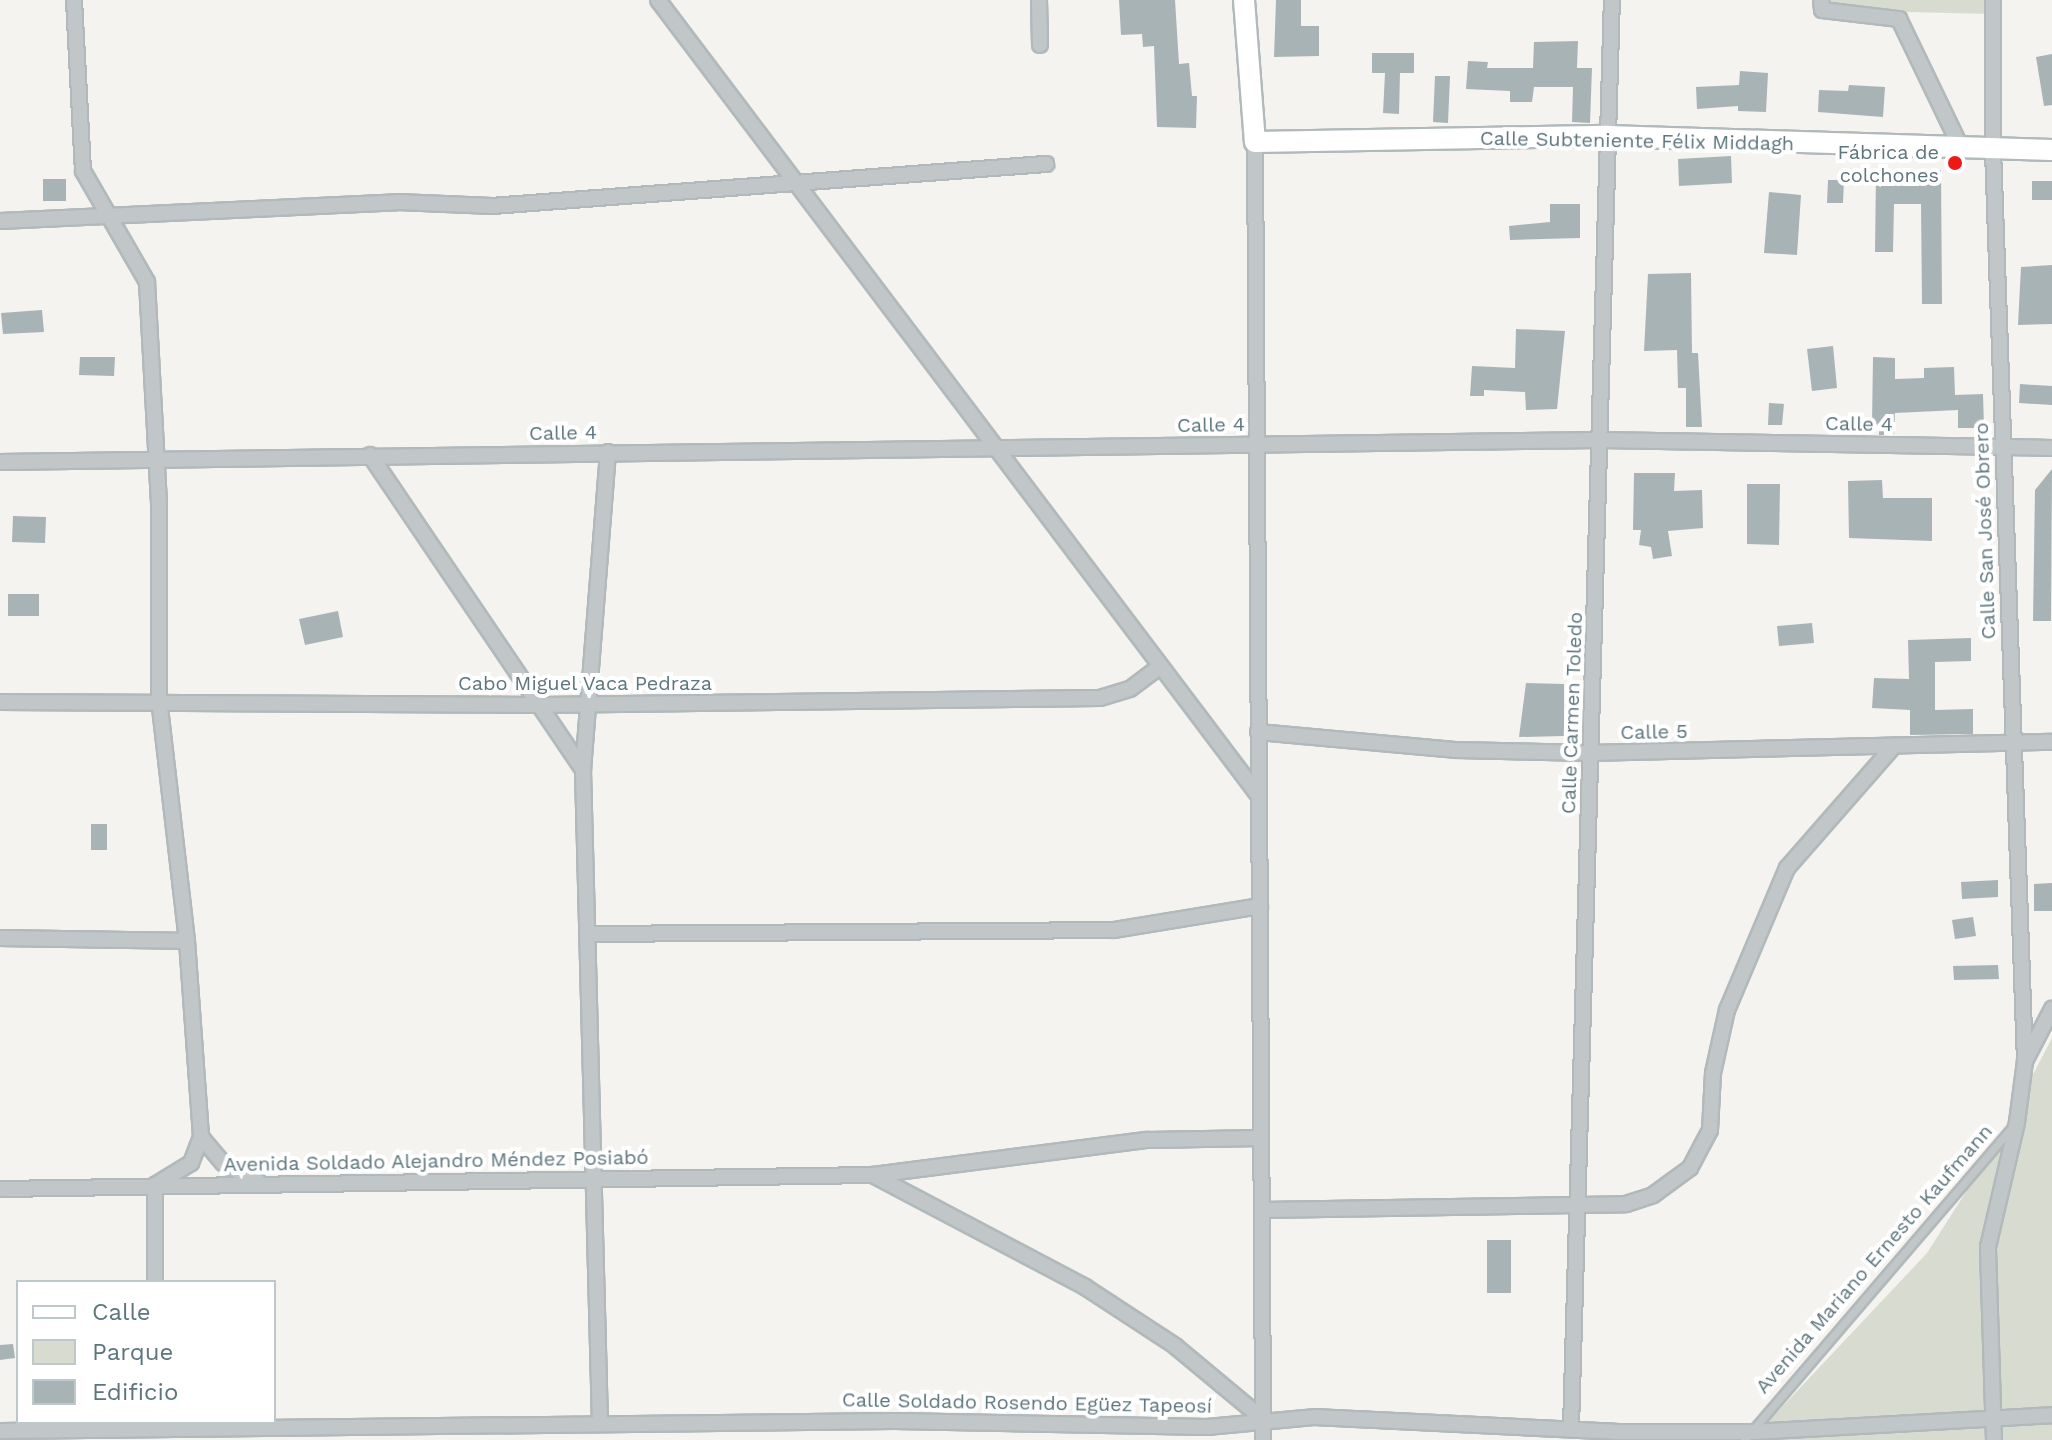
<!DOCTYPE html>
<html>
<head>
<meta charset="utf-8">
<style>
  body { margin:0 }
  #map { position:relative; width:2052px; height:1440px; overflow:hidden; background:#f4f3f0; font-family:"Work Sans",sans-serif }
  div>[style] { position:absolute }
  .green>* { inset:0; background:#d8dcd0 }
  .building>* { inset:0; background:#a8b3b5 }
  .roads { filter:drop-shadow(2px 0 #b1b9bb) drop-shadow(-2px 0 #b1b9bb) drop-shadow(0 2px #b1b9bb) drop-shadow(0 -2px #b1b9bb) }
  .lane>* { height:7px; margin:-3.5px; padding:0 3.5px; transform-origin:3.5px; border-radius:3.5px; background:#c1c7c8 }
  .street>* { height:14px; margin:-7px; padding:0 7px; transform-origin:7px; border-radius:7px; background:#c1c7c8 }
  .secondary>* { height:20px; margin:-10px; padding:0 10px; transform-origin:10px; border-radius:10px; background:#fff }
  .dots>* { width:22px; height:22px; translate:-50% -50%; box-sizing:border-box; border:4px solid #fff; border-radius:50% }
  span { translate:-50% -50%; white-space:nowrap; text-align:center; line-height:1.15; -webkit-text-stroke:8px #fff; paint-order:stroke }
  .street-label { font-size:20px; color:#5d767d }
  .poi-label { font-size:20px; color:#5d767d }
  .right { translate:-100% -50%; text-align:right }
  .legend { position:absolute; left:16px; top:1280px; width:260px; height:144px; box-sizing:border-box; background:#fff; border:2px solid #bec8cb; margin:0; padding:10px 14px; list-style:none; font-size:24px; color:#5d767d }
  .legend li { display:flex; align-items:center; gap:16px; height:40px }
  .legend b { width:40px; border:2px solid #bec8cb }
</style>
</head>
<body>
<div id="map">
  <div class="green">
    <i style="clip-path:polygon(1821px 0,1992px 0,1992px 14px,1822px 10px)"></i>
    <i style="clip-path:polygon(2052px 1038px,2052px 1440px,1751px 1440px,1927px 1253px,1997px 1143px)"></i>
  </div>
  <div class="building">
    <i style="clip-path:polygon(1119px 0,1175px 0,1179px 64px,1189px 63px,1192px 96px,1197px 96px,1196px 128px,1157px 127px,1154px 46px,1143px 47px,1142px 34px,1121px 35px)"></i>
    <i style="clip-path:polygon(1276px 0,1301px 0,1301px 26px,1319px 26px,1319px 56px,1274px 57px)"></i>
    <i style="clip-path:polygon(1578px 41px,1577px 68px,1592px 68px,1590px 123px,1572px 122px,1573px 87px,1534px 87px,1532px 102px,1510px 102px,1510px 91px,1466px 89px,1468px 61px,1488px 62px,1487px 68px,1533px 68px,1534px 42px)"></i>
    <i style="clip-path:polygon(1372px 53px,1414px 53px,1414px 73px,1400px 73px,1399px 114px,1383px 113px,1385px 73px,1372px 73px)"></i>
    <i style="clip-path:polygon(2052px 54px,2052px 105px,2044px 106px,2036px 57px)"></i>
    <i style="clip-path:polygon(1740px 71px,1768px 73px,1766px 112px,1738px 111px,1738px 106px,1697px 109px,1696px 87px,1739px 85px)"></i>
    <i style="clip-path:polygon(1435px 76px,1450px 76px,1448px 123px,1433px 122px)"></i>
    <i style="clip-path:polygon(1849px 85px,1885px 87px,1883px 117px,1818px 112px,1819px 90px,1848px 91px)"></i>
    <i style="clip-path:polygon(1731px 156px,1732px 183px,1679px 186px,1678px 159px)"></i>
    <i style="clip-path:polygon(1941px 170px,1942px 304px,1922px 304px,1921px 204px,1894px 204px,1893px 252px,1875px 252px,1876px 173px)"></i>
    <i style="clip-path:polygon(43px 179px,66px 179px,66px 201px,43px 201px)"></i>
    <i style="clip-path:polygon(1828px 180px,1844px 180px,1843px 203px,1827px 203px)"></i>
    <i style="clip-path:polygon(2032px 181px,2052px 181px,2052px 200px,2032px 200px)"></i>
    <i style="clip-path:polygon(1769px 192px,1801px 195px,1797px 255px,1764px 253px)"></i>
    <i style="clip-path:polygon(1550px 204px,1580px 204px,1580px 238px,1510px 240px,1509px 226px,1550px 222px)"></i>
    <i style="clip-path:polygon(2052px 265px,2052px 324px,2018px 325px,2021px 267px)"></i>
    <i style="clip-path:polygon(1691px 273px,1692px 353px,1698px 353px,1702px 427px,1686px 427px,1686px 388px,1678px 388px,1677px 350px,1644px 351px,1648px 274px)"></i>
    <i style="clip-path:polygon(42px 310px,44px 332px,3px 334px,1px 313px)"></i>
    <i style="clip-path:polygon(1516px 329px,1565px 331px,1557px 409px,1526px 410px,1525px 392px,1484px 390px,1484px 396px,1470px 396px,1472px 366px,1515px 368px)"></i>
    <i style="clip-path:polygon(1833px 346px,1837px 388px,1812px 391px,1807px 349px)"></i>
    <i style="clip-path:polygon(80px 357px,115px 357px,114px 376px,79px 375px)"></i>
    <i style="clip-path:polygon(1873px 357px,1895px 358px,1895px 379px,1924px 378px,1924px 368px,1954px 367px,1955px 395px,1983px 394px,1984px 428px,1958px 428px,1958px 410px,1895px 413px,1894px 435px,1879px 435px,1879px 425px,1872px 424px)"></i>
    <i style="clip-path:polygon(2020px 384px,2052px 386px,2052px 405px,2019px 403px)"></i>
    <i style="clip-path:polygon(1769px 403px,1784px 404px,1782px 425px,1768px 425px)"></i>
    <i style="clip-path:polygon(2052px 469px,2051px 621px,2033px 621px,2035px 490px)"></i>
    <i style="clip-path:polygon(1634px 473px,1675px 473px,1674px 491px,1702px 490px,1703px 528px,1668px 531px,1672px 556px,1653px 559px,1651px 547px,1639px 545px,1641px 530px,1633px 530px)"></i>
    <i style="clip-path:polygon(1882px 480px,1883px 498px,1932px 498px,1932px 541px,1849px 538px,1848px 481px)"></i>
    <i style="clip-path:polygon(1747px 484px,1780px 484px,1779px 545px,1747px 544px)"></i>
    <i style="clip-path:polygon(13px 516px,46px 517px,45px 543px,12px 542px)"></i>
    <i style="clip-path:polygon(8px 594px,39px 594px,39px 616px,8px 616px)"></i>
    <i style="clip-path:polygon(338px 611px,343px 637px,305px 645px,299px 619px)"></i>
    <i style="clip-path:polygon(1812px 623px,1814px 643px,1779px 646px,1777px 626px)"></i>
    <i style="clip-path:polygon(1971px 638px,1971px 661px,1935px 662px,1935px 710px,1973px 709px,1973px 734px,1910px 735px,1910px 710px,1872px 708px,1874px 678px,1909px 679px,1908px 640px)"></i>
    <i style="clip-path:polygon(1526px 683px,1564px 684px,1564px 736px,1519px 737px)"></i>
    <i style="clip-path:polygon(91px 824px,107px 824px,107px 850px,91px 850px)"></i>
    <i style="clip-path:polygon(1998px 880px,1998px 897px,1962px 899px,1961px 882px)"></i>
    <i style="clip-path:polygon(2052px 883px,2052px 911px,2034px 911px,2034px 884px)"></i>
    <i style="clip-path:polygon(1973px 917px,1976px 936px,1955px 939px,1952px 920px)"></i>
    <i style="clip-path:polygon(1998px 965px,1999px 979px,1954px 980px,1953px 966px)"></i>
    <i style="clip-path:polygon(1487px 1240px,1511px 1240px,1511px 1293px,1487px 1293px)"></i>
    <i style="clip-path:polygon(13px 1344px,15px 1358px,0 1360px,0 1345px)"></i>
  </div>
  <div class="roads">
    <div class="lane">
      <i style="left:1744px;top:1440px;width:410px;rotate:-49.4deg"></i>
    </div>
    <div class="street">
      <i style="left:74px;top:0;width:171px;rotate:87deg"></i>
      <i style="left:83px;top:171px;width:128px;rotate:60deg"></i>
      <i style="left:147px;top:282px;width:222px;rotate:86.9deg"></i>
      <i style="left:159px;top:504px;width:195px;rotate:90deg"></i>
      <i style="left:159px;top:699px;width:244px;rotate:83.4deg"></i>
      <i style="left:187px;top:941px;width:196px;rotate:85.9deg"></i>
      <i style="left:201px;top:1137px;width:28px;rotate:111deg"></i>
      <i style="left:191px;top:1163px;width:42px;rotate:148.6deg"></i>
      <i style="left:155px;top:1185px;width:97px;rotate:90deg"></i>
      <i style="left:658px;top:0;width:997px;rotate:52.95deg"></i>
      <i style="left:1039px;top:0;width:45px;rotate:88.7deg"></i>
      <i style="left:1821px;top:0;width:10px;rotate:84deg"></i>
      <i style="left:1822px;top:10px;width:78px;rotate:6.7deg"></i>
      <i style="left:1899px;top:19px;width:143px;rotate:64.3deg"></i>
      <i style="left:1993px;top:0;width:150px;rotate:90deg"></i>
      <i style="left:1993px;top:150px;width:912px;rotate:87.99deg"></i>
      <i style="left:1255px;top:142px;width:1277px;rotate:89.64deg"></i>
      <i style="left:0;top:221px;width:398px;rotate:-2.7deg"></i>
      <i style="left:398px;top:202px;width:94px;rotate:2.4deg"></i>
      <i style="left:492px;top:206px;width:556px;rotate:-4.34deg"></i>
      <i style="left:370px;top:455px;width:380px;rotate:55.9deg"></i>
      <i style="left:0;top:462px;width:1600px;rotate:-0.79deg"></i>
      <i style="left:1600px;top:440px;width:452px;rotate:1deg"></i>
      <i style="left:0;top:702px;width:541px;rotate:0.32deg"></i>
      <i style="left:541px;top:705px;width:559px;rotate:-0.72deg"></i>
      <i style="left:1100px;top:698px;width:31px;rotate:-17deg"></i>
      <i style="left:1130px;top:689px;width:38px;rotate:-37deg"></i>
      <i style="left:1258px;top:732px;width:200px;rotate:5.2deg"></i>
      <i style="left:1457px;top:750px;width:131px;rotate:1.3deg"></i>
      <i style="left:1588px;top:753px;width:464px;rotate:-1.4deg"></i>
      <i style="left:587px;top:934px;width:527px;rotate:-0.43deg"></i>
      <i style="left:1114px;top:930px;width:148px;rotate:-9.3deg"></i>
      <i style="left:0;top:938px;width:187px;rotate:0.9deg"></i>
      <i style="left:201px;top:1137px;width:34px;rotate:50deg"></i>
      <i style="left:223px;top:1163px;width:40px;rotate:28deg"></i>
      <i style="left:873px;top:1175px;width:240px;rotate:27.8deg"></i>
      <i style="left:1085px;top:1287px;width:108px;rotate:33.2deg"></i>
      <i style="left:1175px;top:1346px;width:114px;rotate:39.7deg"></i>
      <i style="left:1263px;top:1419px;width:21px;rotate:90deg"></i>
      <i style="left:0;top:1189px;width:873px;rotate:-0.92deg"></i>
      <i style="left:873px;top:1175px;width:277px;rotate:-7.3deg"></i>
      <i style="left:1148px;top:1140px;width:113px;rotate:-1deg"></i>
      <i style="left:1262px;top:1210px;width:364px;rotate:-0.9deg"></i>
      <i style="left:1626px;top:1204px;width:28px;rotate:-18deg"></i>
      <i style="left:1653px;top:1195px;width:46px;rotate:-36.1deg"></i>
      <i style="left:1690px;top:1168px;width:43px;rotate:-62.2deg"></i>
      <i style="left:1710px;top:1130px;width:57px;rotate:-87deg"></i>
      <i style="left:1713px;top:1073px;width:65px;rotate:-77.5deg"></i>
      <i style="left:1727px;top:1010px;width:154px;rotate:-67.1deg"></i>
      <i style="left:1787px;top:868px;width:159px;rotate:-48.8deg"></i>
      <i style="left:600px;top:1424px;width:654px;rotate:-91.49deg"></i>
      <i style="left:583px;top:770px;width:319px;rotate:-85.5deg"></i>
      <i style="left:1571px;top:1428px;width:1429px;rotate:-88.36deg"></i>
      <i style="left:0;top:1431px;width:894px;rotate:-0.64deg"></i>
      <i style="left:894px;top:1421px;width:313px;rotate:1.1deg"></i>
      <i style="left:1207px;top:1427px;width:107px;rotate:-5.3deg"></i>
      <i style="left:1314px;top:1417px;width:302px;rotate:2.8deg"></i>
      <i style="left:1616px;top:1432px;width:136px"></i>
      <i style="left:1752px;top:1432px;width:300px;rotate:-3.2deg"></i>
      <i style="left:1994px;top:1440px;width:193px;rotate:-91.8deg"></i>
      <i style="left:1988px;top:1247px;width:128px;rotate:-76.9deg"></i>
      <i style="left:2017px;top:1122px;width:62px;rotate:-82.5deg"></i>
      <i style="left:2025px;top:1061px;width:59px;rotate:-62.6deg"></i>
    </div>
    <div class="secondary">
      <i style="left:1244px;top:0;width:142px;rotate:85.6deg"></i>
      <i style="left:1255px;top:142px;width:353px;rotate:-1deg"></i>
      <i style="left:1608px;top:136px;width:444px;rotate:1.8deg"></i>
    </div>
  </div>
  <div class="dots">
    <i style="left:1955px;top:163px;background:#ee1916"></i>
  </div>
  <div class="street-label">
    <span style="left:1637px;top:141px;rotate:1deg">Calle Subteniente Félix Middagh</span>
    <span style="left:1859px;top:424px;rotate:1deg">Calle 4</span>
    <span style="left:1211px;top:425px;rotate:-1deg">Calle 4</span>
    <span style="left:563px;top:433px;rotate:-1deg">Calle 4</span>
    <span style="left:1985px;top:531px;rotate:-92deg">Calle San José Obrero</span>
    <span style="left:585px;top:683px">Cabo Miguel Vaca Pedraza</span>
    <span style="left:1572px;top:713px;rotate:-88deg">Calle Carmen Toledo</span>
    <span style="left:1654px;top:732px;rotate:-1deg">Calle 5</span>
    <span style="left:436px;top:1161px;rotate:-1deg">Avenida Soldado Alejandro Méndez Posiabó</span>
    <span style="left:1874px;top:1259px;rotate:-49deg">Avenida Mariano Ernesto Kaufmann</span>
    <span style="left:1027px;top:1403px;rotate:1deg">Calle Soldado Rosendo Egüez Tapeosí</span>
  </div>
  <div class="poi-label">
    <span class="right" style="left:1939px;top:164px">Fábrica de<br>colchones</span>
  </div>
  <ul class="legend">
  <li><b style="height:10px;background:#fff"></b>Calle</li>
  <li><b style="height:22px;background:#d8dcd0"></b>Parque</li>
  <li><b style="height:22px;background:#a8b3b5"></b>Edificio</li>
  </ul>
</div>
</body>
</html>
